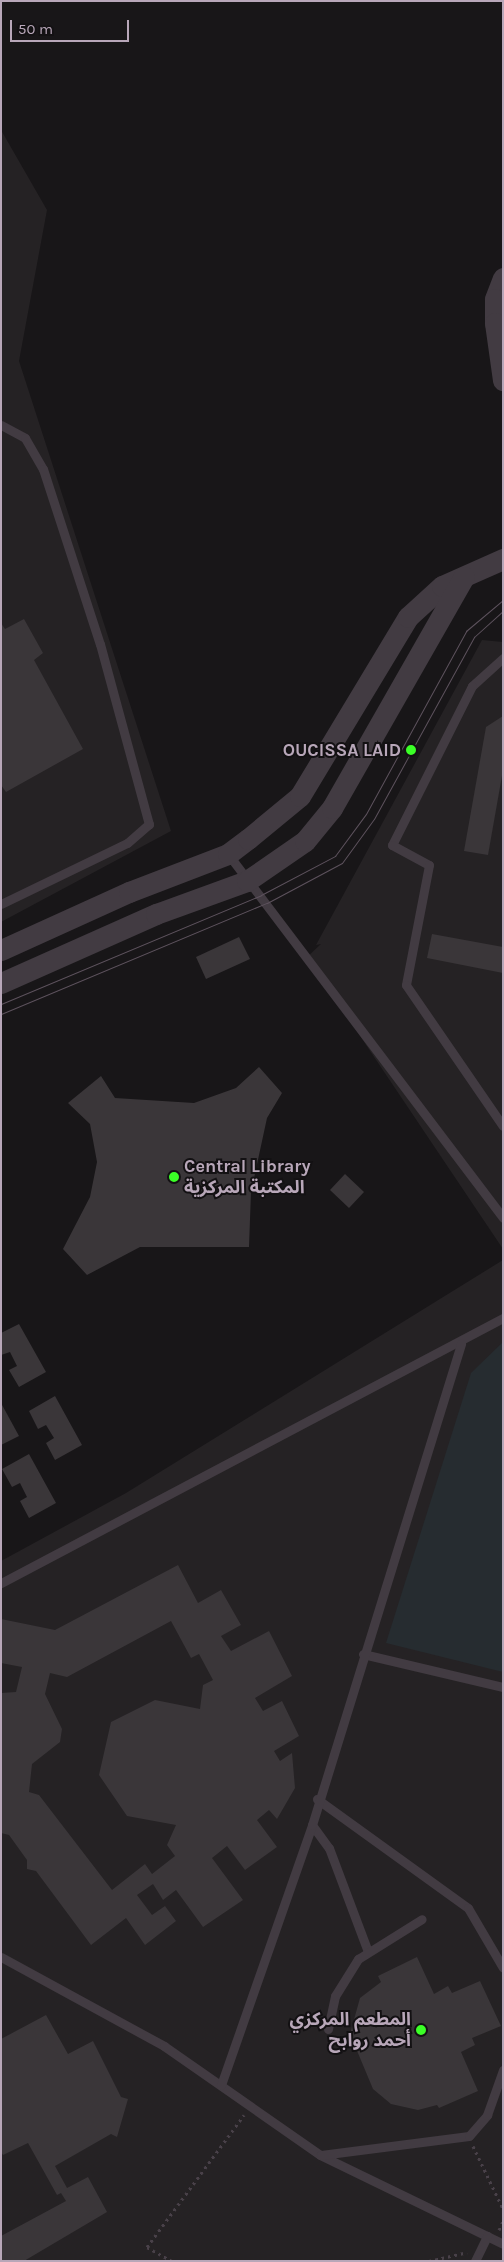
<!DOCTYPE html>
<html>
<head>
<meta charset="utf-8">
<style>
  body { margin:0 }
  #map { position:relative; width:504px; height:2262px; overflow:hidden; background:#181618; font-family:Karla,"Noto Sans Arabic",sans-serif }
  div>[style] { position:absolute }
  .built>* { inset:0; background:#252224 }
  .green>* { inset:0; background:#262c30 }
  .building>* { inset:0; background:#3a3639 }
  .path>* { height:3px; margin-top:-1.5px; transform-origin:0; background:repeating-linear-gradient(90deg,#494149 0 2.5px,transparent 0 6.5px) }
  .service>* { height:9px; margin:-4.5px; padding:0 4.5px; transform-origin:4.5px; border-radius:4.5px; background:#423b42 }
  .tertiary>* { height:21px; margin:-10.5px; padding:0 10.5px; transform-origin:10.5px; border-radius:10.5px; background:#423b42 }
  .tram>* { height:1px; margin:-0.5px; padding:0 0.5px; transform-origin:0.5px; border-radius:0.5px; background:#5d525d }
  .dots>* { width:14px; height:14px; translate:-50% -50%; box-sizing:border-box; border:2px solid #131113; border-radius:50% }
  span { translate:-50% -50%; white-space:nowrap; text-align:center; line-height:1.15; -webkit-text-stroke:4px #131113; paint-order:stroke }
  .poi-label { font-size:18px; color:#b8a7b9; font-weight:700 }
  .right { translate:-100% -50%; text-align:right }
  .left { translate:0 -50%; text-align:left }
  .frame { position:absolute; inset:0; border:2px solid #b8a7b9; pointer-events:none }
  .scale { position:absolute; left:10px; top:20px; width:119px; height:22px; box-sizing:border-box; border:2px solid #b8a7b9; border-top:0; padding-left:6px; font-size:15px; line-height:18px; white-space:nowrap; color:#b8a7b9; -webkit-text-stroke:4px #131113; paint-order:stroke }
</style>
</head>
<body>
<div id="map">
  <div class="built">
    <i style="clip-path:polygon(1px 130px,47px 210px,19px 361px,171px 831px,1px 922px)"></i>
    <i style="clip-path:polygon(482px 640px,503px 642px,503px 1249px,307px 957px,321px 944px,316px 945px)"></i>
    <i style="clip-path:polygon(503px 1260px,503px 2261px,1px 2261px,1px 1561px,126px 1493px)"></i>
  </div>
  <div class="green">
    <i style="clip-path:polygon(503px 1342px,503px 1672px,386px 1643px,471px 1373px)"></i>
  </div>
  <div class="building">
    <i style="clip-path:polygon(24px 619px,43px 653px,34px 660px,83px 749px,6px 792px,1px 785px,1px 623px,5px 629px)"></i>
    <i style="clip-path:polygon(503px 716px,503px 770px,488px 855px,464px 851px,486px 727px)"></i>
    <i style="clip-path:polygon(432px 934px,503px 947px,503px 973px,427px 958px)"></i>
    <i style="clip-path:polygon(239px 937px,250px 959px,206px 979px,196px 957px)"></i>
    <i style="clip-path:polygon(259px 1067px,282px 1093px,267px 1118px,251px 1192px,249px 1247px,140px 1247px,87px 1275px,63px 1249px,90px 1197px,97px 1162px,90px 1124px,68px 1103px,101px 1076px,115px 1098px,194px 1103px,236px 1088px)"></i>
    <i style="clip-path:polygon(345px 1174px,364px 1192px,349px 1208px,330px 1190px)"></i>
    <i style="clip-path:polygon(19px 1324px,46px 1372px,19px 1387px,9px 1370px,17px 1366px,10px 1352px,1px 1355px,1px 1333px)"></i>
    <i style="clip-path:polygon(55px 1396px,82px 1445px,55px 1460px,46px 1443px,54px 1438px,46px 1425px,38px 1429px,29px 1411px)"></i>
    <i style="clip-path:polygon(1px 1403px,19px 1436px,1px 1445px)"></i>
    <i style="clip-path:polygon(29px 1454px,56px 1503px,29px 1518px,20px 1501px,27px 1497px,20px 1483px,12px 1487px,2px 1469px)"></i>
    <i style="clip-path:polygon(evenodd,178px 1565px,198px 1603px,221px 1590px,241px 1625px,221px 1636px,231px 1651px,269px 1631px,292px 1676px,255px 1698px,263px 1711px,282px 1701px,299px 1736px,274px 1751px,280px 1761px,292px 1753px,295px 1788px,277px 1819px,269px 1810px,257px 1820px,277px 1847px,245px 1870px,227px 1846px,212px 1858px,243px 1900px,203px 1927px,176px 1890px,163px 1900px,153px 1884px,137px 1895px,152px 1915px,165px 1906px,176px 1921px,145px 1945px,126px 1918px,91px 1945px,36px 1871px,27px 1869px,27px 1860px,9px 1835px,1px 1833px,1px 1693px,16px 1692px,22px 1667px,1px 1663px,1px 1619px,55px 1630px,178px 1565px,171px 1621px,191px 1658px,199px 1654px,213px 1680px,203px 1685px,200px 1709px,155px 1700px,111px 1722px,99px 1775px,127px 1816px,176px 1825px,167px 1845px,175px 1856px,152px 1874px,145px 1864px,112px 1890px,39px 1795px,29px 1792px,32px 1764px,60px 1742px,62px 1729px,45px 1694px,50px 1673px,67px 1677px,171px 1621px)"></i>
    <i style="clip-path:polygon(417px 1957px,434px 1994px,448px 1986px,452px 1993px,480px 1981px,501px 2026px,472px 2038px,475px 2045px,461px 2052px,478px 2091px,439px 2108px,437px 2105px,418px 2110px,391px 2104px,373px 2089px,350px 2034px,360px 1998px,381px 1982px,378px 1976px)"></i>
    <i style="clip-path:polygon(46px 2015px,68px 2054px,93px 2041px,121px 2097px,128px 2099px,117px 2137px,111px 2134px,55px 2166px,67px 2188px,88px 2177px,107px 2212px,24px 2261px,1px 2261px,1px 2236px,66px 2201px,61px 2193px,57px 2195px,28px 2143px,3px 2155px,1px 2152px,1px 2039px)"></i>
  </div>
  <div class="path">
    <i style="left:473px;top:2146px;width:70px;rotate:64.5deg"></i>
    <i style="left:499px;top:2230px;width:10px;rotate:-66deg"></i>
    <i style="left:172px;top:2261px;width:29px;rotate:-151deg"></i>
    <i style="left:147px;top:2247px;width:164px;rotate:-53.7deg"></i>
    <i style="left:429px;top:2261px;width:39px;rotate:-13deg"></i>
  </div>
  <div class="service">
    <i style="left:1px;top:425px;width:27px;rotate:28deg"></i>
    <i style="left:25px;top:438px;width:36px;rotate:60deg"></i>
    <i style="left:43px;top:469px;width:184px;rotate:72deg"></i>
    <i style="left:100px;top:644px;width:187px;rotate:74.8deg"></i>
    <i style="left:149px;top:824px;width:29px;rotate:139deg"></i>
    <i style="left:127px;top:843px;width:140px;rotate:154.2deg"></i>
    <i style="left:503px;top:658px;width:42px;rotate:137.9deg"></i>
    <i style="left:472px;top:686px;width:178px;rotate:116.7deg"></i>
    <i style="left:392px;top:845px;width:42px;rotate:28.4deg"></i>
    <i style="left:429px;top:865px;width:122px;rotate:100.9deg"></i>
    <i style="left:406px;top:985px;width:171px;rotate:55.5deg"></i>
    <i style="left:228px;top:854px;width:456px;rotate:52.9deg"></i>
    <i style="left:1px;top:1583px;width:568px;rotate:-27.83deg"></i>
    <i style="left:363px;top:1654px;width:144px;rotate:13.3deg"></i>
    <i style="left:317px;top:1799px;width:186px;rotate:35.8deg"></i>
    <i style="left:468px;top:1908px;width:69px;rotate:59.7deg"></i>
    <i style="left:312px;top:1825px;width:29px;rotate:54deg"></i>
    <i style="left:329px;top:1848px;width:108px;rotate:69.4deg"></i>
    <i style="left:1px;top:1957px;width:186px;rotate:28.6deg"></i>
    <i style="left:164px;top:2046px;width:190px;rotate:34.9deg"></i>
    <i style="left:320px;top:2155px;width:203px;rotate:25.9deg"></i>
    <i style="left:328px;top:2029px;width:34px;rotate:-78deg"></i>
    <i style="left:335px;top:1996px;width:44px;rotate:-58.1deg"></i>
    <i style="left:358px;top:1959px;width:75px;rotate:-32deg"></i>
    <i style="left:221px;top:2085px;width:275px;rotate:-70.7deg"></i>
    <i style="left:312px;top:1825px;width:504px;rotate:-72.79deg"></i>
    <i style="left:321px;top:2155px;width:149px;rotate:-7.3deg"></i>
    <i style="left:469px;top:2136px;width:28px;rotate:-49deg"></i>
    <i style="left:487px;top:2115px;width:48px;rotate:-70.4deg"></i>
    <i style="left:475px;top:2261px;width:28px;rotate:-64deg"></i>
  </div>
  <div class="tertiary">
    <i style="left:503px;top:278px;width:22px;rotate:111deg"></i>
    <i style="left:495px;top:299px;width:24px;rotate:90deg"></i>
    <i style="left:495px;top:323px;width:58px;rotate:82deg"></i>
    <i style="left:1px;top:950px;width:141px;rotate:-24.4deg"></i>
    <i style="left:129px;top:892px;width:106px;rotate:-21deg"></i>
    <i style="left:228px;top:854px;width:25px;rotate:-37deg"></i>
    <i style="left:248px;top:839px;width:67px;rotate:-39.6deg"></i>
    <i style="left:300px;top:796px;width:209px;rotate:-58.9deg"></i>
    <i style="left:408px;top:617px;width:46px;rotate:-42.4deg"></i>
    <i style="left:442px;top:586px;width:67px;rotate:-23.9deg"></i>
    <i style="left:1px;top:983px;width:170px;rotate:-24deg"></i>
    <i style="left:156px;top:914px;width:97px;rotate:-19.9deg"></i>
    <i style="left:247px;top:881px;width:70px;rotate:-34.6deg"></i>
    <i style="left:305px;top:841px;width:43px;rotate:-50.7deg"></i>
    <i style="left:332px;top:808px;width:266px;rotate:-60.3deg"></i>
  </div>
  <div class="tram">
    <i style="left:1px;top:1004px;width:282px;rotate:-22.7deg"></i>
    <i style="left:261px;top:895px;width:84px;rotate:-27.8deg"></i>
    <i style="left:335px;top:856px;width:52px;rotate:-53.6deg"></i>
    <i style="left:366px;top:814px;width:209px;rotate:-61.3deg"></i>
    <i style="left:466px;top:631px;width:48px;rotate:-40deg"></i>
    <i style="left:1px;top:1014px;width:288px;rotate:-22.7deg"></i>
    <i style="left:267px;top:903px;width:85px;rotate:-28.1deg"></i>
    <i style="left:342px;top:863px;width:54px;rotate:-54deg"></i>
    <i style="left:374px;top:819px;width:208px;rotate:-61.2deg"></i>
    <i style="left:474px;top:637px;width:39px;rotate:-42deg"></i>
  </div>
  <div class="dots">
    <i style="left:411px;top:750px;background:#3bff27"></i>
    <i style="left:174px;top:1177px;background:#3bff27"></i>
    <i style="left:421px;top:2030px;background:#3bff27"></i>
  </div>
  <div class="poi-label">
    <span class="right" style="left:401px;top:750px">OUCISSA LAID</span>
    <span class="left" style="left:184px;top:1177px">Central Library<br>المكتبة المركزية</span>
    <span class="right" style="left:411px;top:2030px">المطعم المركزي<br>أحمد روابح</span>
  </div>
  <div class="frame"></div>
  <div class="scale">50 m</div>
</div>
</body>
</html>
